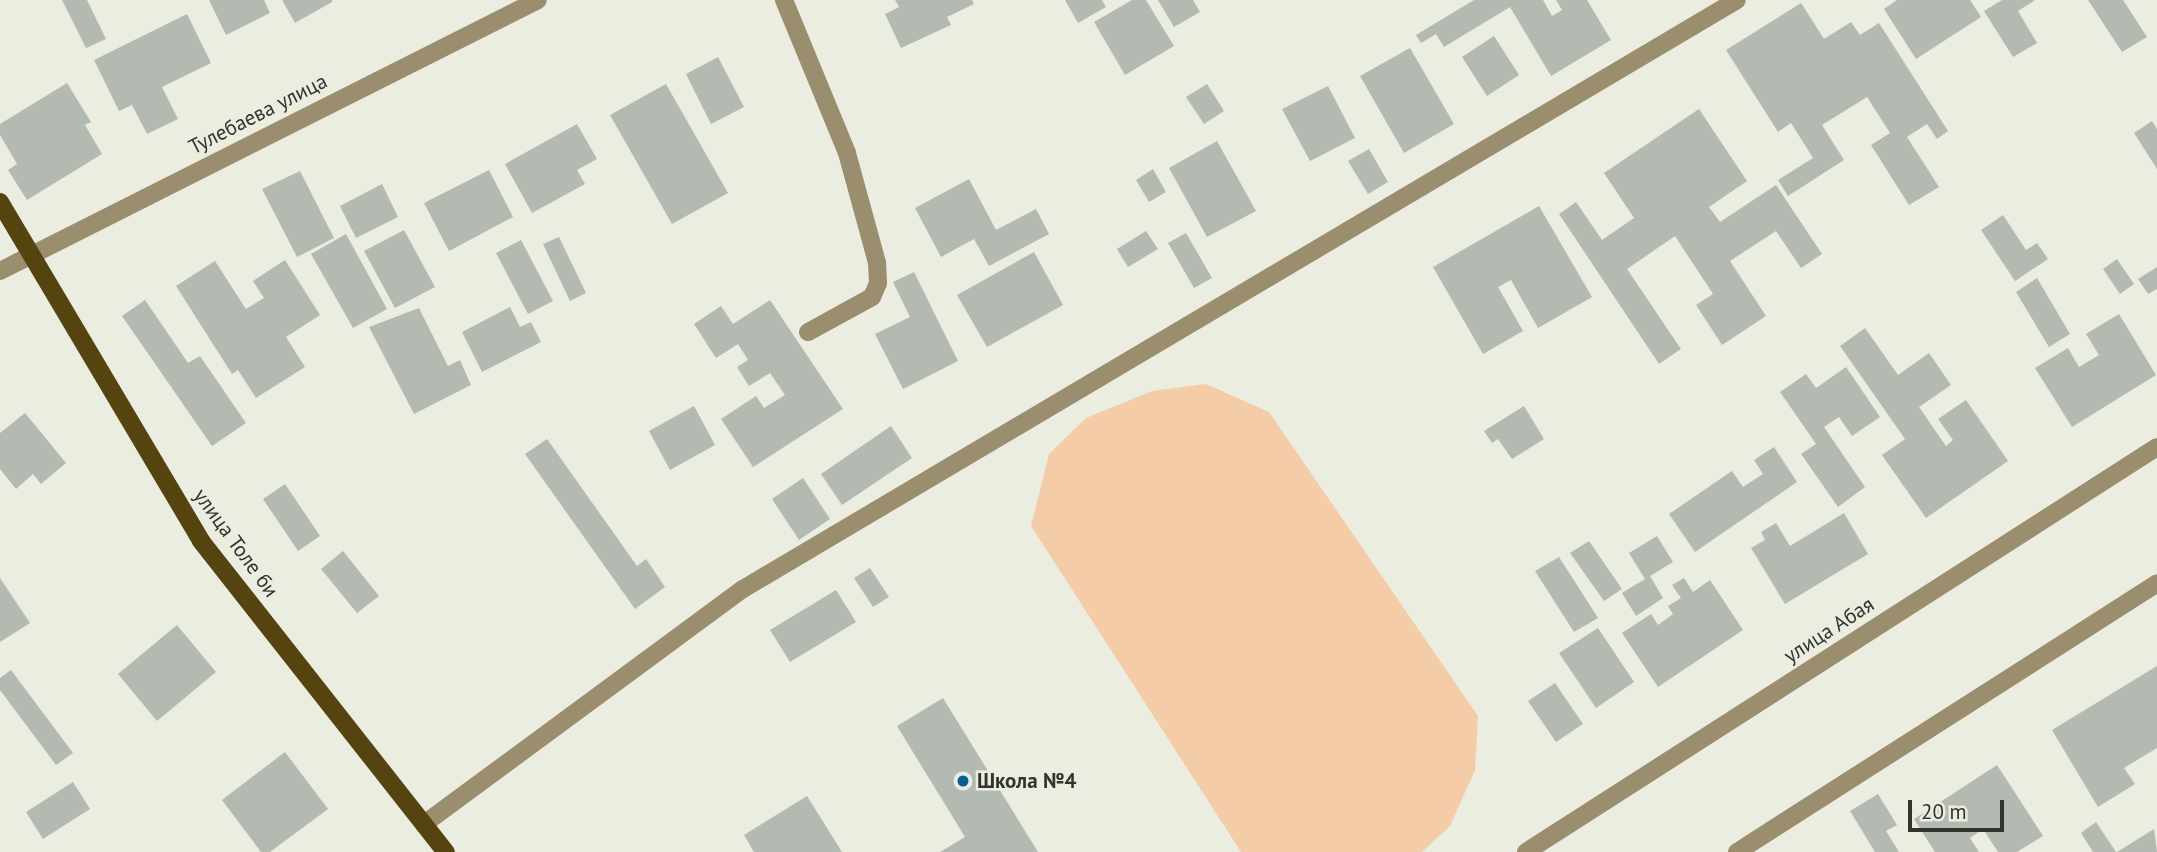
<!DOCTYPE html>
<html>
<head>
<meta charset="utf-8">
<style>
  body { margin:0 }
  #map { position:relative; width:2157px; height:852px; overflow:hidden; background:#ebede1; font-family:"PT Sans",sans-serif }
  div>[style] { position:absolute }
  .green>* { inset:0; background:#f5cca8 }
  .building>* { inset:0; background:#b3bab1 }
  .minor>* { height:18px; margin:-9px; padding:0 9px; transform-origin:9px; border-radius:9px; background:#9b8e6f }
  .major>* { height:18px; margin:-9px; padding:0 9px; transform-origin:9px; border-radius:9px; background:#554310 }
  .dots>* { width:19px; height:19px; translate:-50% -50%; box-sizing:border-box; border:4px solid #ebede1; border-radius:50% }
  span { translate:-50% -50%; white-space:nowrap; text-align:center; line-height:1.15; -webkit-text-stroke:5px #ebede1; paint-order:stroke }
  .street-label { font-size:21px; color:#33332f }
  .poi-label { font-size:21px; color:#33332f; font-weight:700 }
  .left { translate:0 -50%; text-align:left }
  .scale { position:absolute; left:1908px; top:800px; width:96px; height:32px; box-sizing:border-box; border:4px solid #33332f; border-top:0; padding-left:9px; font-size:21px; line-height:24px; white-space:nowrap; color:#33332f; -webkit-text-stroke:5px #ebede1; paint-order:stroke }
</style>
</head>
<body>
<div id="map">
  <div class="green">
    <i style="clip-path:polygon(1206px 384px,1269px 412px,1478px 716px,1475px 770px,1450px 826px,1422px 852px,1241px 852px,1031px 526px,1049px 454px,1086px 418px,1152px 391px)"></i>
  </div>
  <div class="building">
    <i style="clip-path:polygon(62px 0,87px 0,106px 39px,86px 48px)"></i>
    <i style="clip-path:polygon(209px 0,264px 0,270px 13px,226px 35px)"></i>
    <i style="clip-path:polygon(282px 0,332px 0,332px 2px,295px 23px)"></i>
    <i style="clip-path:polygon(895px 0,972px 0,974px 4px,947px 17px,951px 25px,901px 48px,885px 14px,899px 7px)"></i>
    <i style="clip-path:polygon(1065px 0,1102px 0,1106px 7px,1078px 23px)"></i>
    <i style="clip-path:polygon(1132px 0,1146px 0,1174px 46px,1125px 75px,1094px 22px)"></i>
    <i style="clip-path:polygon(1158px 0,1193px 0,1200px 12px,1174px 27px)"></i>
    <i style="clip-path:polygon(1474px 0,1543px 0,1552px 16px,1562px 10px,1556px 0,1587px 0,1611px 40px,1551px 76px,1510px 7px,1444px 47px,1436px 34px,1421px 43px,1416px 35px)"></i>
    <i style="clip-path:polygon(1897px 0,1970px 0,1981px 17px,1916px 59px,1884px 9px)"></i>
    <i style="clip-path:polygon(2002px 0,2035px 0,2018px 11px,2037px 43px,2013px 57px,1984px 11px)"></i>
    <i style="clip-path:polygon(2088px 0,2123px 0,2147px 37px,2122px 52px)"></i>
    <i style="clip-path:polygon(1801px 3px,1824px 39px,1851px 22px,1860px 35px,1879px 23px,1948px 131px,1937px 139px,1927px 124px,1907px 137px,1939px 187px,1909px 205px,1871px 145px,1890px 133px,1867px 97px,1822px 125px,1844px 160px,1788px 196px,1778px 180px,1813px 158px,1791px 123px,1778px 132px,1726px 50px)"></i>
    <i style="clip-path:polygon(187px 14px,211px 63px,162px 87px,178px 119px,147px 134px,132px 105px,119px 111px,94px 60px)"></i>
    <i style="clip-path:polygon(1494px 36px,1519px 75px,1487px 96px,1462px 57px)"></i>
    <i style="clip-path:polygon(1410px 48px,1454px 124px,1404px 153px,1360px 76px)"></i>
    <i style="clip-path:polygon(718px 57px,744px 107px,711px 124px,686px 74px)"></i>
    <i style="clip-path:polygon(67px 83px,91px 122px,85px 125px,102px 154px,27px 200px,8px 170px,17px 164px,0 135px,0 124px)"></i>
    <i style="clip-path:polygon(666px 84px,728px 193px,672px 224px,610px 115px)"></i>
    <i style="clip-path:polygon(1207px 84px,1224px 111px,1204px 124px,1186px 97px)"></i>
    <i style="clip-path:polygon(1328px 86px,1355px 138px,1310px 161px,1282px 109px)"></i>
    <i style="clip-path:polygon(1699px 109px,1747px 181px,1709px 207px,1720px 222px,1776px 185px,1822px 254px,1801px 268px,1776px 231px,1730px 261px,1766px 316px,1722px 345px,1696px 305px,1713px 294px,1675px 236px,1627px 269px,1681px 349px,1659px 364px,1559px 214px,1576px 202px,1602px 240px,1634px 218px,1604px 173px)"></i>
    <i style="clip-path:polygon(2152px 121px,2157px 129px,2157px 169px,2134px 133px)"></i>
    <i style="clip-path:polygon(577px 124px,597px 159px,577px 170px,585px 184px,532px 213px,505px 164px)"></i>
    <i style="clip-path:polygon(1217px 141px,1256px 211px,1207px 237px,1169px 168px)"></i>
    <i style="clip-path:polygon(1369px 149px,1388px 182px,1368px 194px,1348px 161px)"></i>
    <i style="clip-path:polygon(1153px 169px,1166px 192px,1149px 202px,1136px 180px)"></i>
    <i style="clip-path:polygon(489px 170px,513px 217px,449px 251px,424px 203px)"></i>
    <i style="clip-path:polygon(300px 171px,334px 238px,297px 257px,262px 189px)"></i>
    <i style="clip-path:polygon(969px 179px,996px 230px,1036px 209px,1049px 234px,989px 266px,974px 239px,941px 257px,915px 208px)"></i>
    <i style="clip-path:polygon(382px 184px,398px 217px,356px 238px,340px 206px)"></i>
    <i style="clip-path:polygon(1539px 206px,1592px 297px,1538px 328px,1511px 280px,1498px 287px,1523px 331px,1483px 354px,1433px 267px)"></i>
    <i style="clip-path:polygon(2003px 215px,2026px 250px,2037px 243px,2048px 259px,2015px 281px,1981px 230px)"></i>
    <i style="clip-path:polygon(404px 230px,435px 287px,395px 308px,364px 251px)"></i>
    <i style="clip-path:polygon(1146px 231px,1158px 249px,1128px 267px,1117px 249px)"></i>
    <i style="clip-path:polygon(1186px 233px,1212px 278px,1194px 288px,1168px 243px)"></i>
    <i style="clip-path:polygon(346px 234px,387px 309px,353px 328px,311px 254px)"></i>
    <i style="clip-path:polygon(559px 237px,586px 293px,570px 301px,543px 244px)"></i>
    <i style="clip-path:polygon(521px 240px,553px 301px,528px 314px,496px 253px)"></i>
    <i style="clip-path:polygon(1034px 252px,1063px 305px,987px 347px,957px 295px)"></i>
    <i style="clip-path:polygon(2117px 259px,2134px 284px,2120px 294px,2103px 269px)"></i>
    <i style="clip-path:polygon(285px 260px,320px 315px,286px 337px,305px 367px,256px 398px,238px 370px,232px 374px,176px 286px,215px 261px,246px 309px,264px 298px,253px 281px)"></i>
    <i style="clip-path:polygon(2157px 267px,2157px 289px,2148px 294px,2138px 279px)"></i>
    <i style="clip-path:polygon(914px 272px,958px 361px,903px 389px,875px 334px,910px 317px,893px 282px)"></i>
    <i style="clip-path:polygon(2037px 278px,2070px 334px,2049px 347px,2016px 292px)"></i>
    <i style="clip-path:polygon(145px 300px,188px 363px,200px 356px,246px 423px,212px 446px,122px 316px)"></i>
    <i style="clip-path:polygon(770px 300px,843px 409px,753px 467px,721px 419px,756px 396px,764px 408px,785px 395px,770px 373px,749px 386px,737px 367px,748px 360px,738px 344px,716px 358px,694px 324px,721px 306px,733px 324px)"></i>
    <i style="clip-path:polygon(510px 307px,520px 327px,531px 322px,541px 342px,482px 372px,462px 332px)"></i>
    <i style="clip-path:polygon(419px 308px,448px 366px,460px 360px,471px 385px,414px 414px,369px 327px)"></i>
    <i style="clip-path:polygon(2119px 314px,2156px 375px,2072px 427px,2035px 368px,2068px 348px,2079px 367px,2099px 355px,2086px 334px)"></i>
    <i style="clip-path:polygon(1865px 328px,1898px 375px,1929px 353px,1951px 385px,1919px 407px,1946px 446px,1953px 440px,1938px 419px,1966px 400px,2008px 461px,1926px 518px,1882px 455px,1905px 439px,1840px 346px)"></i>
    <i style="clip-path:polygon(1846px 367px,1880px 417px,1852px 436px,1839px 417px,1824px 427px,1865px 487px,1838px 507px,1801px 454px,1816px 444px,1780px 392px,1806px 374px,1816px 388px)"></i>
    <i style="clip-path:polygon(694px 406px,715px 445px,670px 470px,649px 431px)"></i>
    <i style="clip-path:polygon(1524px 406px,1544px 439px,1512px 459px,1498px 439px,1492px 443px,1484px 431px)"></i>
    <i style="clip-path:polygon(25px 413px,66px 463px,41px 484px,33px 474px,16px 489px,0 469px,0 433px)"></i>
    <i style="clip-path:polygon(891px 426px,912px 458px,842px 505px,821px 474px)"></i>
    <i style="clip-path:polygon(547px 439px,637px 566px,646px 559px,665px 587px,635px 609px,525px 454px)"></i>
    <i style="clip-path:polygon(1774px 447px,1797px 482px,1695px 552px,1669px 514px,1732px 471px,1743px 487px,1763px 474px,1754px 460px)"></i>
    <i style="clip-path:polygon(803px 478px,830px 519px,799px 540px,772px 499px)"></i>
    <i style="clip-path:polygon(285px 484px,320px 536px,298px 551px,263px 499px)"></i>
    <i style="clip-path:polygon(1844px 513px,1868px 554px,1785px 604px,1751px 548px,1765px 540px,1761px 532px,1776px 523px,1790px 546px)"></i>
    <i style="clip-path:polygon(1657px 536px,1673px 562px,1650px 576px,1663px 598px,1636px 616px,1622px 593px,1645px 579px,1629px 553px)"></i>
    <i style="clip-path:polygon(1589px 541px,1622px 589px,1604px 601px,1570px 553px)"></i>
    <i style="clip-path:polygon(343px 551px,379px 596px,357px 613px,321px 569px)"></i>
    <i style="clip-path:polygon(1559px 557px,1598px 618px,1574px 632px,1535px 571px)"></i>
    <i style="clip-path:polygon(870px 568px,889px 597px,873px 607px,854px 578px)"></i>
    <i style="clip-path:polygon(0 578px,30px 623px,0 642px)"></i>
    <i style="clip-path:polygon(1684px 578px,1693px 592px,1710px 580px,1743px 630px,1658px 687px,1622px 633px,1651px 614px,1658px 625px,1673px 614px,1668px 606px,1681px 598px,1672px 585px)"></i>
    <i style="clip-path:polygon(836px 590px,856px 622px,790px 662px,770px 630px)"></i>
    <i style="clip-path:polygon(177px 625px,216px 672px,157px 721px,118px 674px)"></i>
    <i style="clip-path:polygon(1598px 628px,1634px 682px,1596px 708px,1559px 653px)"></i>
    <i style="clip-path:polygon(2157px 666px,2157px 748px,2124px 768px,2135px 784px,2098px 807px,2052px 730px)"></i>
    <i style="clip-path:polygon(11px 670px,73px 753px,56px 765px,0 690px,0 678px)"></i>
    <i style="clip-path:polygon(1555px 683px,1583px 724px,1556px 742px,1528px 701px)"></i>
    <i style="clip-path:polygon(943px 698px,1038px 852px,940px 852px,965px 837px,897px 726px)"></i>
    <i style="clip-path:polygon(285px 752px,328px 809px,270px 852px,261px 852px,222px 800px)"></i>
    <i style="clip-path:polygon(1997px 765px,2043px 836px,2017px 852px,1998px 852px,1983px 829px,1970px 838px,1979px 852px,1935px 852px,1914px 819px)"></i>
    <i style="clip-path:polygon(73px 782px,90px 809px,43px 839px,26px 812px)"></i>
    <i style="clip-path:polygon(1878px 794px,1897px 825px,1886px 831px,1899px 852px,1875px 852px,1850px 811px)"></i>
    <i style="clip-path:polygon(807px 796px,842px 852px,754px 852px,744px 835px)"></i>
    <i style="clip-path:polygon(2096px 822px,2116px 852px,2093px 852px,2081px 833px)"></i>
    <i style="clip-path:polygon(2154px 829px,2157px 852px,2117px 852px)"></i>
  </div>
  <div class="minor">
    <i style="left:784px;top:0;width:165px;rotate:67.6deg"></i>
    <i style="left:847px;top:153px;width:114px;rotate:74.7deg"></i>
    <i style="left:877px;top:263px;width:20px;rotate:87deg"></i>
    <i style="left:878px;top:283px;width:15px;rotate:113deg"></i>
    <i style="left:872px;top:297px;width:73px;rotate:151.3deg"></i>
    <i style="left:0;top:271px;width:602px;rotate:-26.74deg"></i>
    <i style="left:424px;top:824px;width:396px;rotate:-36.4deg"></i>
    <i style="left:743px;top:589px;width:1155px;rotate:-30.65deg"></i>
    <i style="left:1526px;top:852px;width:750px;rotate:-32.69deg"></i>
    <i style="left:1737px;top:852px;width:499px;rotate:-32.6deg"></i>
  </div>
  <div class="major">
    <i style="left:0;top:202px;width:394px;rotate:59.3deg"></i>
    <i style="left:201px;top:541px;width:396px;rotate:51.8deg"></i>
  </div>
  <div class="dots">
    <i style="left:963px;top:781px;background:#076091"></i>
  </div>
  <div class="street-label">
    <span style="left:258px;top:114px;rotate:-27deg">Тулебаева улица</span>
    <span style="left:236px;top:543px;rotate:54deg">улица Толе би</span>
    <span style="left:1829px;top:630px;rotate:-33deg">улица Абая</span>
  </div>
  <div class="poi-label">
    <span class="left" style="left:977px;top:781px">Школа №4</span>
  </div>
  <div class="scale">20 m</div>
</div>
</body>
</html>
